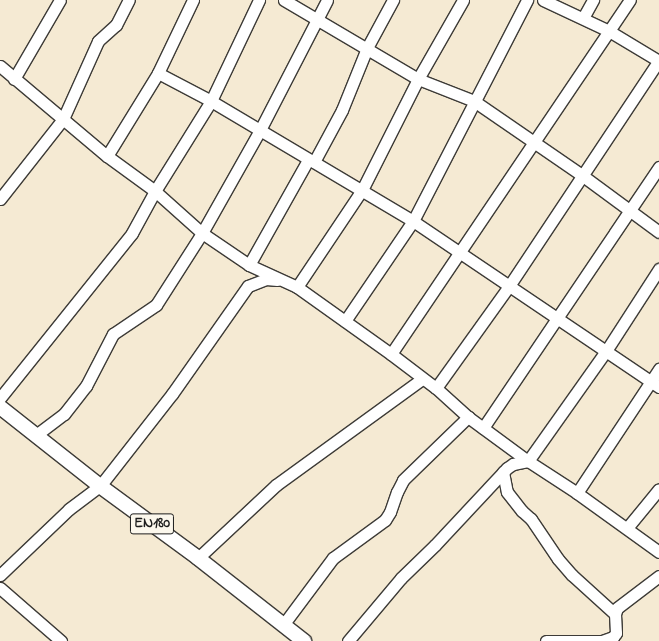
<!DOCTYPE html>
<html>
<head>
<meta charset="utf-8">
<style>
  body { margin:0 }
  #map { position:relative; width:659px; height:641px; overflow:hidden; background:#f5ead3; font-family:"Indie Flower",sans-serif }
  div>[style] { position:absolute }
  .roads { filter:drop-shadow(1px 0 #3d3b37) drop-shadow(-1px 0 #3d3b37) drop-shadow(0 1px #3d3b37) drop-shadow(0 -1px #3d3b37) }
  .minor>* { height:11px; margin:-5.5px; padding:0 5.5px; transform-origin:5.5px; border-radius:5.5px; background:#fff }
  .major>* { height:14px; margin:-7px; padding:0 7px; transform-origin:7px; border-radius:7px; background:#fff }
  span { translate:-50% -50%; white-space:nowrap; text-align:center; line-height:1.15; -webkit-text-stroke:3px #fbf7ec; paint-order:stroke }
  .shield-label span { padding:1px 3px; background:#fbf7ec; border:1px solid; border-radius:3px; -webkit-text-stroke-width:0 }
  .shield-label { font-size:15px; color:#1c1c1c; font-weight:700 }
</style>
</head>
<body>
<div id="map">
  <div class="roads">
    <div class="minor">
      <i style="left:284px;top:0;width:156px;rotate:30.5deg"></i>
      <i style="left:418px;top:79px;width:60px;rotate:21.4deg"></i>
      <i style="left:474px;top:101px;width:132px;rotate:34.5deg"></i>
      <i style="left:583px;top:176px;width:94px;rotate:36.4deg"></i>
      <i style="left:543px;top:0;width:73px;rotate:25.2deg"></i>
      <i style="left:609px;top:31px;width:58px;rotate:31deg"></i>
      <i style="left:583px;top:18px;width:21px;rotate:-61deg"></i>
      <i style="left:0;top:66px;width:140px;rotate:40.1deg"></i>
      <i style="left:107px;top:156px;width:59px;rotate:36.1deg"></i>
      <i style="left:155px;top:191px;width:63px;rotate:41.8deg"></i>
      <i style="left:202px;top:233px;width:57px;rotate:34.2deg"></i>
      <i style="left:249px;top:265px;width:53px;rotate:24.6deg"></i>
      <i style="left:297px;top:287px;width:115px;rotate:35.5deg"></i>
      <i style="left:391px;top:354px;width:56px;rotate:37.1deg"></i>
      <i style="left:436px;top:388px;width:43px;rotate:42.2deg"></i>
      <i style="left:468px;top:417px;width:74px;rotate:36.3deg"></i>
      <i style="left:528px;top:461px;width:59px;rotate:33.1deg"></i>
      <i style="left:577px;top:493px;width:101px;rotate:35.7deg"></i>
      <i style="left:158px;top:73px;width:60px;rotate:27.8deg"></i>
      <i style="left:211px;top:101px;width:235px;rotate:30.7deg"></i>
      <i style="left:413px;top:221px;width:297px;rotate:34deg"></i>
      <i style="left:14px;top:79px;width:91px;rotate:-59.8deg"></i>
      <i style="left:107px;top:156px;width:97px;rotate:-58.4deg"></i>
      <i style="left:158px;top:73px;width:81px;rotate:-64.4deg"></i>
      <i style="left:314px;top:162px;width:59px;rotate:-61.7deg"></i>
      <i style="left:342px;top:110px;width:67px;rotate:-68deg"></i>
      <i style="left:367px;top:48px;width:55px;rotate:-61.6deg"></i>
      <i style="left:0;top:199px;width:102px;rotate:-51.8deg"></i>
      <i style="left:63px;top:119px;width:85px;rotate:-65.8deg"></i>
      <i style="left:98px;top:41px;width:24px;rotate:-42deg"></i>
      <i style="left:116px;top:25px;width:28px;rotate:-63deg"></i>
      <i style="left:249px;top:265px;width:120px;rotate:-60.7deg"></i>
      <i style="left:297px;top:287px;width:117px;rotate:-56.2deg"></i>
      <i style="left:362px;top:190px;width:124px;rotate:-63.2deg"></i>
      <i style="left:418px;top:79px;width:91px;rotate:-60.3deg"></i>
      <i style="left:345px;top:321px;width:121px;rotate:-55.8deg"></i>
      <i style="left:413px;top:221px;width:249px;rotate:-62.7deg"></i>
      <i style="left:391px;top:354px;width:427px;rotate:-56deg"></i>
      <i style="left:436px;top:388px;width:125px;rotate:-54.4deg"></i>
      <i style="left:509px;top:286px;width:271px;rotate:-56.4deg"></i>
      <i style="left:0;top:398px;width:211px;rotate:-51.3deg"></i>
      <i style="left:132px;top:233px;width:48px;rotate:-61.3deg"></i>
      <i style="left:155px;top:191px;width:106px;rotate:-58.1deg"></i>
      <i style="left:211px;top:101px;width:112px;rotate:-64.6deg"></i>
      <i style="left:483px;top:428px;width:315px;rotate:-56deg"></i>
      <i style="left:36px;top:435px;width:35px;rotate:-37deg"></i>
      <i style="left:64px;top:414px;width:36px;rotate:-52deg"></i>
      <i style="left:86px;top:386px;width:59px;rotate:-62.6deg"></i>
      <i style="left:113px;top:334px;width:52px;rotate:-34deg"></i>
      <i style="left:156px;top:305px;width:85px;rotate:-57.4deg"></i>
      <i style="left:202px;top:233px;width:118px;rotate:-60.6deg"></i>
      <i style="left:260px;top:130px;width:146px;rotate:-62.7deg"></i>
      <i style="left:503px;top:472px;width:20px;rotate:79deg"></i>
      <i style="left:507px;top:492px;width:24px;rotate:52deg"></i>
      <i style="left:522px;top:511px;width:12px;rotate:42deg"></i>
      <i style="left:531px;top:519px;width:48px;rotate:56deg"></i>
      <i style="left:558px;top:559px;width:21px;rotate:49deg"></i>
      <i style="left:572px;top:575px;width:58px;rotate:42.2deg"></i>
      <i style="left:577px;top:493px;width:149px;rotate:-56.5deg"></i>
      <i style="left:627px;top:528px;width:50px;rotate:-50.6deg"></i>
      <i style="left:198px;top:558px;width:107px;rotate:-43.1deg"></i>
      <i style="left:276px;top:485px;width:180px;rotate:-36deg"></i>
      <i style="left:0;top:575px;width:95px;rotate:-43.7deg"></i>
      <i style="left:69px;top:509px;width:39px;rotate:-37deg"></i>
      <i style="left:100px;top:486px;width:117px;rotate:-52deg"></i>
      <i style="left:172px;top:394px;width:132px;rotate:-54.9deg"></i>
      <i style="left:248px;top:286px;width:19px;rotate:-21deg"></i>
      <i style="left:266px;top:279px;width:11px;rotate:5deg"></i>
      <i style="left:0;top:588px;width:81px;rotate:41deg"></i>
      <i style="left:283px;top:625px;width:84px;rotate:-53.3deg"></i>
      <i style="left:333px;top:558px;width:64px;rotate:-36.2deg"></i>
      <i style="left:385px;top:520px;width:9px;rotate:-58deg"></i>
      <i style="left:390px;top:512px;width:21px;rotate:-71deg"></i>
      <i style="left:397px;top:492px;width:13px;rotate:-63deg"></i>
      <i style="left:403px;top:480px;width:91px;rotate:-44.1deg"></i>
      <i style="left:348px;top:641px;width:82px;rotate:-49.9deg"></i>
      <i style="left:401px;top:578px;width:47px;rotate:-44.1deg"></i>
      <i style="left:435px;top:545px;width:105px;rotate:-46.9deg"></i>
      <i style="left:507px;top:468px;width:7px;rotate:-34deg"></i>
      <i style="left:513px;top:464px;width:15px;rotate:-11deg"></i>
      <i style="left:528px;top:461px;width:135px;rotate:-54.7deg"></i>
      <i style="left:606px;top:351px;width:98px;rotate:-57.1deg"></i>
      <i style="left:546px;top:641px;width:56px"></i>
      <i style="left:602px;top:641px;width:12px;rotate:-20deg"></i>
      <i style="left:613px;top:637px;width:5px;rotate:-53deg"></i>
      <i style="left:616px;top:633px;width:19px;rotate:-93deg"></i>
      <i style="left:615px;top:614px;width:6px;rotate:-72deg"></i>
      <i style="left:617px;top:608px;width:53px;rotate:-37.3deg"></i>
    </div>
    <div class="major">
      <i style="left:0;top:407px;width:127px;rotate:38.3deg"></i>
      <i style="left:100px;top:486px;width:122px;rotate:36.3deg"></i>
      <i style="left:198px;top:558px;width:135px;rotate:38.1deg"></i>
    </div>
  </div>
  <div class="shield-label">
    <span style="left:152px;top:524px">EN180</span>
  </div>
</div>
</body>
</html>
